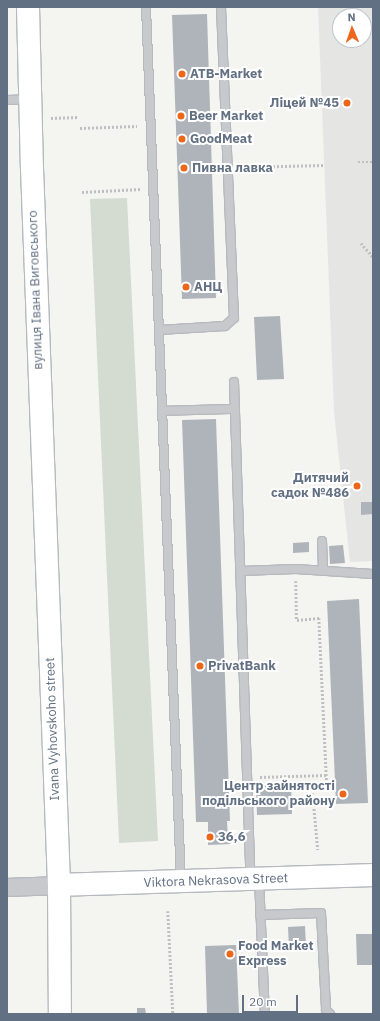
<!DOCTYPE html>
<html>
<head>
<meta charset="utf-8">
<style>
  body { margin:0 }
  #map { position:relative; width:380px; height:1021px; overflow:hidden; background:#f4f5f1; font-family:"IBM Plex Sans",sans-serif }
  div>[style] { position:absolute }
  .built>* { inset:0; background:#e5e6e4 }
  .green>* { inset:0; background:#d4dcd1 }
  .building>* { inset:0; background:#afb4bb }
  .path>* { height:2.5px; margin-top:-1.25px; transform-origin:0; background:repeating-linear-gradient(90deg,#bebfc1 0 2px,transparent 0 4px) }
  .roads { filter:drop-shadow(1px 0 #b6babf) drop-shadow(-1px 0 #b6babf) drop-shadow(0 1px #b6babf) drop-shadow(0 -1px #b6babf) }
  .service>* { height:8px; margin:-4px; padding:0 4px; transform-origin:4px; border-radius:4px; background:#c7c9cd }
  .minor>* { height:17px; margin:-8.5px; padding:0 8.5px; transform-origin:8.5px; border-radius:8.5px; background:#c7c9cd }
  .secondary>* { height:22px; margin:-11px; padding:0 11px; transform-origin:11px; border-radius:11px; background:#fff }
  .dots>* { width:11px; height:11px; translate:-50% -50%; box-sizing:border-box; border:2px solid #fff; border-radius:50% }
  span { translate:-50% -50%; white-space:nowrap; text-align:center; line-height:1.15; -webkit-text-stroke:4px #fff; paint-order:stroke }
  .poi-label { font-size:13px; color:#627083; font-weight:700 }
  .left { translate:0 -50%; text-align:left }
  .right { translate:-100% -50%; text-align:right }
  .street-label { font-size:13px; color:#627083 }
  .frame { position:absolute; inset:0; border:8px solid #627083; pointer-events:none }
  .north { position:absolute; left:332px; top:8px; width:40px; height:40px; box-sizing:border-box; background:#fff; border:1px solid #c0c6cd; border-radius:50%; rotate:358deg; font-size:11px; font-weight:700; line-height:16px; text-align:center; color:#627083 }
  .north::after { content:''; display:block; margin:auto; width:14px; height:18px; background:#ec671a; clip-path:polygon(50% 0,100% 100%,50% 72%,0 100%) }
  .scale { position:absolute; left:242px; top:995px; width:56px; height:18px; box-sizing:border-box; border:2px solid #627083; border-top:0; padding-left:5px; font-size:12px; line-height:14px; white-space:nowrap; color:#627083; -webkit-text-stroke:3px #fff; paint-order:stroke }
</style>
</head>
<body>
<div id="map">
  <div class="built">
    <i style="clip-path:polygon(evenodd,318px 7px,373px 7px,373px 561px,350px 562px,334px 412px,318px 7px,340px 16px,364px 16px,364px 40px,340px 40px,340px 16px)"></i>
  </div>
  <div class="green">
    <i style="clip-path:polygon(127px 198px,158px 841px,119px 843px,90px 199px)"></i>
  </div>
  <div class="building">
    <i style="clip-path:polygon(207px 14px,216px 298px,182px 299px,172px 15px)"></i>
    <i style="clip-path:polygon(280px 316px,284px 379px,257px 380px,254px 317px)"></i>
    <i style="clip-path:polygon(216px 419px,230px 821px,227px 821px,228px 837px,232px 837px,232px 844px,208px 845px,208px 822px,196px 822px,182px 420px)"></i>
    <i style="clip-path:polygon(361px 502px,373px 502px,373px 514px,361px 515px)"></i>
    <i style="clip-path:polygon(309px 542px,309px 552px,293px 553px,293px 543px)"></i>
    <i style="clip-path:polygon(343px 545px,345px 563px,330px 564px,329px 546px)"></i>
    <i style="clip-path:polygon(359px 599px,368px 803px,336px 804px,327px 601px)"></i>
    <i style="clip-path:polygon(291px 784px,292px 814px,257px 815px,256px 785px)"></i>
    <i style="clip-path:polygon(305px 926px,306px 947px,289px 948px,288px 927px)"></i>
    <i style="clip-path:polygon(356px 934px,373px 934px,373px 965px,357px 965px)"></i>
    <i style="clip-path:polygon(236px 945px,239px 1014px,207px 1014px,205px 946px)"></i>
    <i style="clip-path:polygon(137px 1008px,145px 1008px,146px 1014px,137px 1014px)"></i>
  </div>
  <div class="path">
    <i style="left:51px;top:118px;width:28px;rotate:-2deg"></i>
    <i style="left:80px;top:128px;width:57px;rotate:-2deg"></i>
    <i style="left:358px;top:162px;width:15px"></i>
    <i style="left:241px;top:167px;width:83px;rotate:-1.4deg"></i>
    <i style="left:82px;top:192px;width:59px;rotate:-2.9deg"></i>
    <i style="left:361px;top:243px;width:18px;rotate:49deg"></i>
    <i style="left:296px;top:581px;width:39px;rotate:89deg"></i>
    <i style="left:297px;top:620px;width:22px;rotate:-5deg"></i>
    <i style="left:319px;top:618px;width:167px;rotate:87.3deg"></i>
    <i style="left:327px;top:785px;width:15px;rotate:180deg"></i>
    <i style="left:312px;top:785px;width:65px;rotate:84.7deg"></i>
    <i style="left:260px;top:777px;width:66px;rotate:-1.7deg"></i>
    <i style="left:168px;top:911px;width:103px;rotate:87.2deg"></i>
  </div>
  <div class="roads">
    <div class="service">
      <i style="left:146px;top:7px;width:875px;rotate:87.71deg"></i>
      <i style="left:7px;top:100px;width:23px;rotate:-2deg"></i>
      <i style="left:159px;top:330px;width:66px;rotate:-3.5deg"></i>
      <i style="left:225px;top:326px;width:12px;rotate:-42deg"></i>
      <i style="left:234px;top:318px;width:311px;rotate:-92.4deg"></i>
      <i style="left:234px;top:382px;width:495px;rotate:88.1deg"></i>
      <i style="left:162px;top:411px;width:73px;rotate:-1.6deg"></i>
      <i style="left:322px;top:541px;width:30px;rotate:88deg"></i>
      <i style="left:241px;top:571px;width:55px;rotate:-2.1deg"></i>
      <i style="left:296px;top:569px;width:77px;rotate:3.7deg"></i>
      <i style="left:259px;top:879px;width:135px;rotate:87.5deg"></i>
      <i style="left:260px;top:915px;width:61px;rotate:-1.9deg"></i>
      <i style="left:321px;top:913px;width:97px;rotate:87deg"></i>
      <i style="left:326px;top:1010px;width:6px;rotate:45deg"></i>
    </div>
    <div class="minor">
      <i style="left:7px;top:887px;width:52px;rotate:-2.2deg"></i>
    </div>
    <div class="secondary">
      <i style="left:28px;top:7px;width:161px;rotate:88.6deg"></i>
      <i style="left:32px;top:168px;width:718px;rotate:87.84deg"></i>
      <i style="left:59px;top:885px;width:129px;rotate:89.6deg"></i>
      <i style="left:59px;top:885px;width:314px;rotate:-1.8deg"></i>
    </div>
  </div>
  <div class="dots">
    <i style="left:182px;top:74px;background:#ec671a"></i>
    <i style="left:347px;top:103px;background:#ec671a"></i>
    <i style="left:181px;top:116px;background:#ec671a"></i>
    <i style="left:182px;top:139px;background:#ec671a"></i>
    <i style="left:184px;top:168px;background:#ec671a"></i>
    <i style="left:186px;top:287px;background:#ec671a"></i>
    <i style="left:357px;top:486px;background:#ec671a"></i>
    <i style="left:200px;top:666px;background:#ec671a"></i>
    <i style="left:343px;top:794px;background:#ec671a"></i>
    <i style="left:210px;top:837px;background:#ec671a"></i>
    <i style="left:230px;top:954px;background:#ec671a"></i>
  </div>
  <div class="poi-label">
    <span class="left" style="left:190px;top:74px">ATB-Market</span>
    <span class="right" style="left:339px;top:103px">Ліцей №45</span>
    <span class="left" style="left:189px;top:116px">Beer Market</span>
    <span class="left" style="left:190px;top:139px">GoodMeat</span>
    <span class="left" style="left:192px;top:168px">Пивна лавка</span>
    <span class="left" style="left:194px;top:287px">АНЦ</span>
    <span class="right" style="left:349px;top:486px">Дитячий<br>садок №486</span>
    <span class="left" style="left:208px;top:666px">PrivatBank</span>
    <span class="right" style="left:335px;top:794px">Центр зайнятості<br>подільського району</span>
    <span class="left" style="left:218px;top:837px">36,6</span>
    <span class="left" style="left:238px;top:954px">Food Market<br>Express</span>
  </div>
  <div class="street-label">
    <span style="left:36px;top:290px;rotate:-92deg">вулиця Івана Виговського</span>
    <span style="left:53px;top:729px;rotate:-92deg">Ivana Vyhovskoho street</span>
    <span style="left:216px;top:881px;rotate:-2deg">Viktora Nekrasova Street</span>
  </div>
  <div class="frame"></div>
  <div class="north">N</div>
  <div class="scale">20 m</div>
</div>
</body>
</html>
